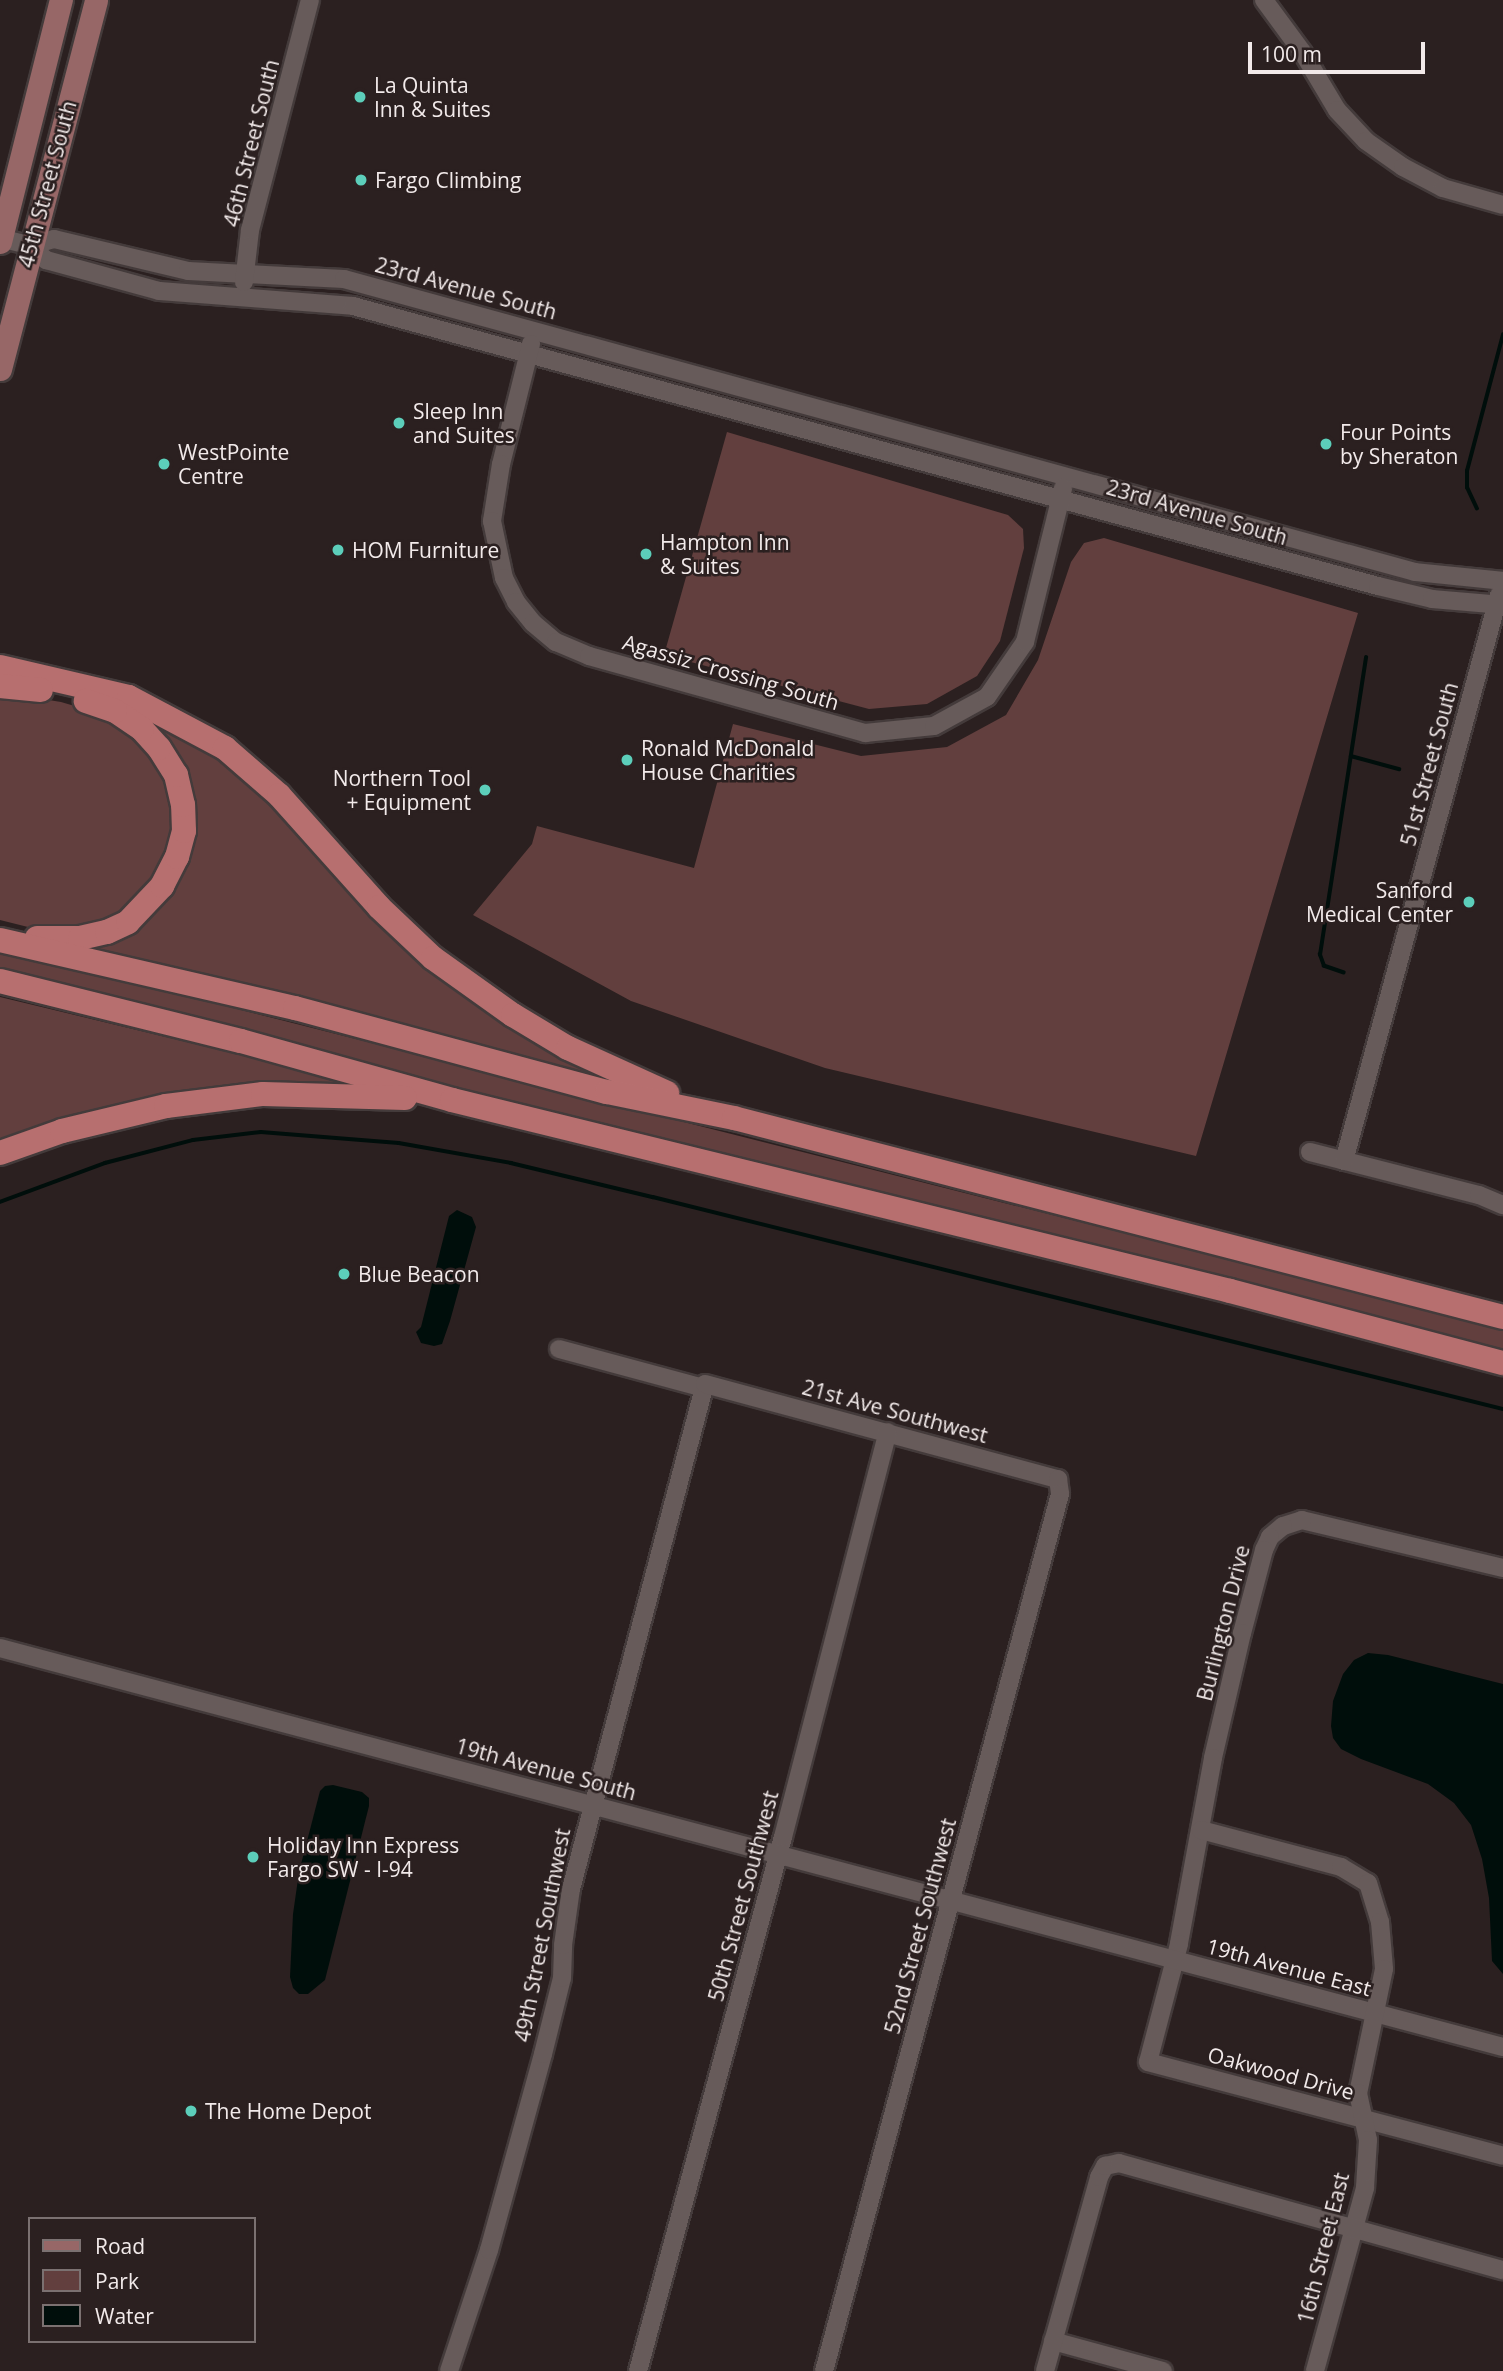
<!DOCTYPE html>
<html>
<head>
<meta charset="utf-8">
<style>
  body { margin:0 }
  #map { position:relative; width:1503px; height:2371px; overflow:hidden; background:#2b2020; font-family:"Open Sans",sans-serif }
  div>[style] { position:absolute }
  .green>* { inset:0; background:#623f3e }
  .water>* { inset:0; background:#000e0b }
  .stream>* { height:3.5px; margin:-1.75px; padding:0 1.75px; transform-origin:1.75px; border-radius:1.75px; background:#000e0b }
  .roads { filter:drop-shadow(2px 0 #443b3b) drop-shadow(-2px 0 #443b3b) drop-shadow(0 2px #443b3b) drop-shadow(0 -2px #443b3b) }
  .minor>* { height:18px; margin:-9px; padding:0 9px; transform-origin:9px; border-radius:9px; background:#675b5a }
  .major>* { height:23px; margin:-11.5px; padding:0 11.5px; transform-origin:11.5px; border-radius:11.5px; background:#976767 }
  .highway>* { height:24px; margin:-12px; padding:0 12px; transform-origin:12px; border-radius:12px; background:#b76f6f }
  .dots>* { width:19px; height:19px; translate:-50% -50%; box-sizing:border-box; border:4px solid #2b2020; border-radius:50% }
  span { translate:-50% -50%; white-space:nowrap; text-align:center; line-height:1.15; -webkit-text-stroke:5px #2b2020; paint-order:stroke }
  .poi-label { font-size:21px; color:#f2eaea }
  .left { translate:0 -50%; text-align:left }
  .right { translate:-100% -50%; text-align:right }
  .street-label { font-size:21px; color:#f2eaea }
  .legend { position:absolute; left:28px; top:2217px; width:228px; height:126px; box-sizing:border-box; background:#2b2020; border:2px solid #7b7171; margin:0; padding:9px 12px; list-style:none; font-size:21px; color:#f2eaea }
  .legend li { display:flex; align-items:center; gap:14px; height:35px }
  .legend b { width:35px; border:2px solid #7b7171 }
  .scale { position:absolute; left:1248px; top:42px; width:177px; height:32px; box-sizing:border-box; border:4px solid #f2eaea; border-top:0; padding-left:9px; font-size:21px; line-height:24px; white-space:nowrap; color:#f2eaea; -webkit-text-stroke:5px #2b2020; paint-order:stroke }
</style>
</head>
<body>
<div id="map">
  <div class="green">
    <i style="clip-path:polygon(727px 432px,1008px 515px,1023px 529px,1024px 548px,1000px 641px,977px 676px,927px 704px,869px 709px,664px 655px)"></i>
    <i style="clip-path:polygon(1104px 538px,1358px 613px,1196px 1156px,825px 1068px,631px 1001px,473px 915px,532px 844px,537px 826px,694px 868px,733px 724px,861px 756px,947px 747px,1006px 715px,1038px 660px,1071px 562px,1084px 543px)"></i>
    <i style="clip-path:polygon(0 692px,61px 702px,95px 712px,119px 722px,158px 758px,173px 798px,171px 857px,129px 914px,56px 934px,0 920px)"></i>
    <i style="clip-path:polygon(142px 711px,224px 756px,323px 856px,586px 1064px,585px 1075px,96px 950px,96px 943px,140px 925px,157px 910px,173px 884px,190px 832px)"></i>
    <i style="clip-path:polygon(0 949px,1503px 1329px,1503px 1351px,0 972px)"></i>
    <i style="clip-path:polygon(0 997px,353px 1082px,353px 1090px,317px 1089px,0 1146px)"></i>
  </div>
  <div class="water">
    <i style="clip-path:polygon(457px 1210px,472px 1217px,476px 1227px,450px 1321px,442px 1344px,434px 1346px,421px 1343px,416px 1332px,421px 1327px,449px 1216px)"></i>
    <i style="clip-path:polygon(1368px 1653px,1388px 1655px,1503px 1684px,1503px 1974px,1492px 1961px,1489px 1898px,1482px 1859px,1471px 1825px,1454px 1803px,1428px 1784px,1361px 1759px,1341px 1749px,1333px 1738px,1331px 1726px,1333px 1701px,1343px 1674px,1354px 1660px)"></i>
    <i style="clip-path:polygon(333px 1785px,362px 1792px,369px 1798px,369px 1806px,325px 1980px,308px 1994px,299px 1994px,293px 1988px,290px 1977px,293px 1914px,299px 1872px,320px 1791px,325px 1786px)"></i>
  </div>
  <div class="stream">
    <i style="left:1477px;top:509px;width:23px;rotate:-115deg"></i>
    <i style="left:1467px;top:488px;width:17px;rotate:-90deg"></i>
    <i style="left:1467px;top:471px;width:141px;rotate:-75.2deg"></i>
    <i style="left:1351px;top:756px;width:50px;rotate:15.2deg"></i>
    <i style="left:1344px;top:973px;width:21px;rotate:-161deg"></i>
    <i style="left:1324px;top:966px;width:12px;rotate:-110deg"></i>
    <i style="left:1320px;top:955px;width:301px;rotate:-81.2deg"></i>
    <i style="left:0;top:1202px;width:112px;rotate:-20.4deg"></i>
    <i style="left:105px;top:1163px;width:91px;rotate:-14.6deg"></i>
    <i style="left:193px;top:1140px;width:68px;rotate:-6.7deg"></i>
    <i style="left:261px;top:1132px;width:138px;rotate:4.6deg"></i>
    <i style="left:399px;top:1143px;width:114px;rotate:10.1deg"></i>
    <i style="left:511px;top:1163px;width:146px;rotate:13.5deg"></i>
    <i style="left:653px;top:1197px;width:876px;rotate:14deg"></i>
  </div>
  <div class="roads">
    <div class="minor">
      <i style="left:1264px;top:0;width:66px;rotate:53.7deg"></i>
      <i style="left:1303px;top:53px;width:66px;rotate:59.2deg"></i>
      <i style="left:1337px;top:110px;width:42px;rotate:46.9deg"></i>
      <i style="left:1366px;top:141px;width:45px;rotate:35.1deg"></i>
      <i style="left:1403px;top:167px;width:45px;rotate:27.7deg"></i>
      <i style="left:1443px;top:188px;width:62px;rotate:15.8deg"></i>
      <i style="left:0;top:238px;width:32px;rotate:14deg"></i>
      <i style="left:31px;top:246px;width:21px;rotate:43deg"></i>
      <i style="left:46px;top:260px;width:117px;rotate:15.3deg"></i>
      <i style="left:159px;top:291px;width:195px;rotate:4.4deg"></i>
      <i style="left:353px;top:306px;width:1063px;rotate:15.28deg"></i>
      <i style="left:1378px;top:586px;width:56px;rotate:13.5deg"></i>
      <i style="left:1432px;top:599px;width:71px;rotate:4.8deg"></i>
      <i style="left:31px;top:246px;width:24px;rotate:-17deg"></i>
      <i style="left:54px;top:239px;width:138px;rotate:13.4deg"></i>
      <i style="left:188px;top:271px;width:156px;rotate:2.9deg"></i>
      <i style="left:344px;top:279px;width:1110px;rotate:15.3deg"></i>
      <i style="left:1415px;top:572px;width:88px;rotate:5.8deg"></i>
      <i style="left:244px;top:282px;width:52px;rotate:-83.4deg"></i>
      <i style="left:250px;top:230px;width:238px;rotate:-75.4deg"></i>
      <i style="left:531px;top:344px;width:124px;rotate:104deg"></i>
      <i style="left:501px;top:464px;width:58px;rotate:99deg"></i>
      <i style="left:492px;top:521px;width:58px;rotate:78.1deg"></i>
      <i style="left:504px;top:578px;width:27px;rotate:63deg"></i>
      <i style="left:516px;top:602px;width:27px;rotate:51deg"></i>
      <i style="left:533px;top:623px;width:30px;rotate:40deg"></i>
      <i style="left:556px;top:642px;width:36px;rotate:23deg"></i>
      <i style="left:589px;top:656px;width:287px;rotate:15.6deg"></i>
      <i style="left:865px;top:733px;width:69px;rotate:-5.8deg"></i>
      <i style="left:934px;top:726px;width:60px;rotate:-28.7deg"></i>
      <i style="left:987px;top:697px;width:67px;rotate:-55.4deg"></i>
      <i style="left:1025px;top:642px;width:159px;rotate:-76.1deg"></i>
      <i style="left:1310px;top:1152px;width:174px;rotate:14.3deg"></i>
      <i style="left:1479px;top:1195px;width:26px;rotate:23deg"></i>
      <i style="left:1344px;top:1161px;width:587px;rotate:-74.68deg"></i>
      <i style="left:559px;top:1349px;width:150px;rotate:15.1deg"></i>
      <i style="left:1503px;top:1568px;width:207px;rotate:-166.6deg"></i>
      <i style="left:1302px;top:1520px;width:20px;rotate:162deg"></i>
      <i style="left:1283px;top:1526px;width:17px;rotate:140deg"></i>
      <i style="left:1270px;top:1537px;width:14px;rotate:115deg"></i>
      <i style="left:1264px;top:1550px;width:86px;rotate:104.8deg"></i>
      <i style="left:1242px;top:1633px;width:128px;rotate:103.1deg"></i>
      <i style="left:1213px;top:1758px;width:189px;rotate:100.4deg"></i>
      <i style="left:1179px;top:1944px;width:122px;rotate:104.7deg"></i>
      <i style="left:1148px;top:2062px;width:367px;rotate:14.8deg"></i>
      <i style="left:0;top:1648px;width:1555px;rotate:14.87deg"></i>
      <i style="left:1201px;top:1830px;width:145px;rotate:14.8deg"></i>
      <i style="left:1341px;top:1867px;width:31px;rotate:31deg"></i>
      <i style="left:1368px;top:1883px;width:41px;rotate:72.9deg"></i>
      <i style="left:1380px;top:1922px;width:47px;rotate:85.1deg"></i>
      <i style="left:1384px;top:1969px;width:127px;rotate:101.8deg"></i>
      <i style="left:1358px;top:2093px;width:48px;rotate:78deg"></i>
      <i style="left:1368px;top:2140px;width:48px;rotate:93.6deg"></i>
      <i style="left:1365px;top:2188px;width:190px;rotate:105.3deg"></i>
      <i style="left:1053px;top:2341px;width:114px;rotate:15.3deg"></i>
      <i style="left:449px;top:2371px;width:127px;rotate:-71.7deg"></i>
      <i style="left:489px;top:2250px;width:203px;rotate:-74.6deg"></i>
      <i style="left:543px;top:2054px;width:78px;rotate:-76deg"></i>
      <i style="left:562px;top:1978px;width:33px;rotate:-88deg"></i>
      <i style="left:563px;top:1945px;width:57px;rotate:-81.9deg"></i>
      <i style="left:571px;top:1889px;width:522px;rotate:-75.14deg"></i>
      <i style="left:705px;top:1384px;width:366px;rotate:15.1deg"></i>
      <i style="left:1058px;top:1479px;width:15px;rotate:82deg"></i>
      <i style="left:1060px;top:1494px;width:908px;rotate:105.06deg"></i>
      <i style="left:638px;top:2371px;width:553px;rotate:-74.81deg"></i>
      <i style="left:783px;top:1837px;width:418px;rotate:-75.5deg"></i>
      <i style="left:1045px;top:2371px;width:201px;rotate:-74.4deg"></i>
      <i style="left:1099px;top:2177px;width:13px;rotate:-61deg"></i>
      <i style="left:1105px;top:2166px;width:14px;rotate:-12deg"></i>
      <i style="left:1119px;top:2163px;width:399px;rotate:15.6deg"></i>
    </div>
    <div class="major">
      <i style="left:0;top:242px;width:250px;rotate:-75.9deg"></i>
      <i style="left:0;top:369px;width:381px;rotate:-75.4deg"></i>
    </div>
    <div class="highway">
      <i style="left:0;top:667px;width:132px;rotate:13.1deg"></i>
      <i style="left:129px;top:697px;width:109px;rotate:28deg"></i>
      <i style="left:225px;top:748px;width:72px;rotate:41deg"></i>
      <i style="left:279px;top:795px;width:150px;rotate:48.2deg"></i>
      <i style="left:379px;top:907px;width:74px;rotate:43.4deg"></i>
      <i style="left:433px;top:958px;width:98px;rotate:35.5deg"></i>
      <i style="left:513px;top:1015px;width:64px;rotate:31deg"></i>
      <i style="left:568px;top:1048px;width:109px;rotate:24.4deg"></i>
      <i style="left:0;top:686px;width:41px;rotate:5.6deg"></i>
      <i style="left:37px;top:938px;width:43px"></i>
      <i style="left:80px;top:938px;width:28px;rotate:-13deg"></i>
      <i style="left:107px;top:932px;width:23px;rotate:-25deg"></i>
      <i style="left:128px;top:922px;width:50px;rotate:-46.6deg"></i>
      <i style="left:162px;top:886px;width:33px;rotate:-63deg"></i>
      <i style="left:177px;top:857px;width:27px;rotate:-75deg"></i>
      <i style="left:184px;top:831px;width:26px;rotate:-92deg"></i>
      <i style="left:183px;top:805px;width:31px;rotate:-103deg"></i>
      <i style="left:176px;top:775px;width:32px;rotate:-122deg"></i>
      <i style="left:159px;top:748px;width:25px;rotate:-132deg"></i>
      <i style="left:142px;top:729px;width:32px;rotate:-146deg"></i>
      <i style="left:115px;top:711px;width:31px;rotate:-161deg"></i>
      <i style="left:0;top:940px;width:303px;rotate:13deg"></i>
      <i style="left:295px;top:1008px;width:323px;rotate:15.1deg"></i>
      <i style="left:607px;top:1092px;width:130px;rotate:11.6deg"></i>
      <i style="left:734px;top:1118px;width:794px;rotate:14.51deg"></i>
      <i style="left:0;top:981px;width:248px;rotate:14deg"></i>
      <i style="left:241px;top:1041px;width:219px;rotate:15.6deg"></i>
      <i style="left:452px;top:1100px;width:801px;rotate:13.79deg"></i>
      <i style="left:1230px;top:1291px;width:282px;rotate:14.8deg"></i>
      <i style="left:0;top:1153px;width:66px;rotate:-19.5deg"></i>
      <i style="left:62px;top:1131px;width:107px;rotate:-13.5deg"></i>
      <i style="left:166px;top:1106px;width:98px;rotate:-7.1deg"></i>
      <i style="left:263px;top:1094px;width:142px;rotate:1.6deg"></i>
    </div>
  </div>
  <div class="dots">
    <i style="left:360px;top:97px;background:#5cceba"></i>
    <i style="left:361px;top:180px;background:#5cceba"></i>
    <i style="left:399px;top:423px;background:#5cceba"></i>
    <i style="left:1326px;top:444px;background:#5cceba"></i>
    <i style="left:164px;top:464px;background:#5cceba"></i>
    <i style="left:338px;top:550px;background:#5cceba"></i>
    <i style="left:646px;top:554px;background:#5cceba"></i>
    <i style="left:627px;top:760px;background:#5cceba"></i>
    <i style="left:485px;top:790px;background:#5cceba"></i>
    <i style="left:1469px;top:902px;background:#5cceba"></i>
    <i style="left:344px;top:1274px;background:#5cceba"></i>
    <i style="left:253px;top:1857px;background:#5cceba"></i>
    <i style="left:191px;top:2111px;background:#5cceba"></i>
  </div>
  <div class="poi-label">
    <span class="left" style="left:374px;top:97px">La Quinta<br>Inn &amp; Suites</span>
    <span class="left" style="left:375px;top:180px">Fargo Climbing</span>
    <span class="left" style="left:413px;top:423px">Sleep Inn<br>and Suites</span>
    <span class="left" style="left:1340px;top:444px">Four Points<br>by Sheraton</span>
    <span class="left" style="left:178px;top:464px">WestPointe<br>Centre</span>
    <span class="left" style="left:660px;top:554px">Hampton Inn<br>&amp; Suites</span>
    <span class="left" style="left:352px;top:550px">HOM Furniture</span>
    <span class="left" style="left:641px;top:760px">Ronald McDonald<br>House Charities</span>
    <span class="right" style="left:471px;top:790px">Northern Tool<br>+ Equipment</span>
    <span class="right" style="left:1453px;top:902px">Sanford<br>Medical Center</span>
    <span class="left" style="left:358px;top:1274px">Blue Beacon</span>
    <span class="left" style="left:267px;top:1857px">Holiday Inn Express<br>Fargo SW - I-94</span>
    <span class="left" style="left:205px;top:2111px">The Home Depot</span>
  </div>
  <div class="street-label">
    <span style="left:251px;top:143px;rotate:-76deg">46th Street South</span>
    <span style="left:47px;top:184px;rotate:-75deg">45th Street South</span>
    <span style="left:466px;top:288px;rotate:15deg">23rd Avenue South</span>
    <span style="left:1197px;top:512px;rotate:16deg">23rd Avenue South</span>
    <span style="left:731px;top:672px;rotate:16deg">Agassiz Crossing South</span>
    <span style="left:1429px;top:764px;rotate:-75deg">51st Street South</span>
    <span style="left:895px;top:1411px;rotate:15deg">21st Ave Southwest</span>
    <span style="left:1223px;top:1623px;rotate:-76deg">Burlington Drive</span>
    <span style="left:546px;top:1769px;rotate:15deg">19th Avenue South</span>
    <span style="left:743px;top:1896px;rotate:-75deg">50th Street Southwest</span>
    <span style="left:920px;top:1926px;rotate:-75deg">52nd Street Southwest</span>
    <span style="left:542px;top:1935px;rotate:-79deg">49th Street Southwest</span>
    <span style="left:1289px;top:1967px;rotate:15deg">19th Avenue East</span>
    <span style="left:1281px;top:2073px;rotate:15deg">Oakwood Drive</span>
    <span style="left:1323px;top:2248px;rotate:-76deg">16th Street East</span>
  </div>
  <ul class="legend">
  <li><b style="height:9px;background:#976767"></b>Road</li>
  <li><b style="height:19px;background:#623f3e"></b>Park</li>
  <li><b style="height:19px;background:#000e0b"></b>Water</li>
  </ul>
  <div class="scale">100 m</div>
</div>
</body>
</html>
